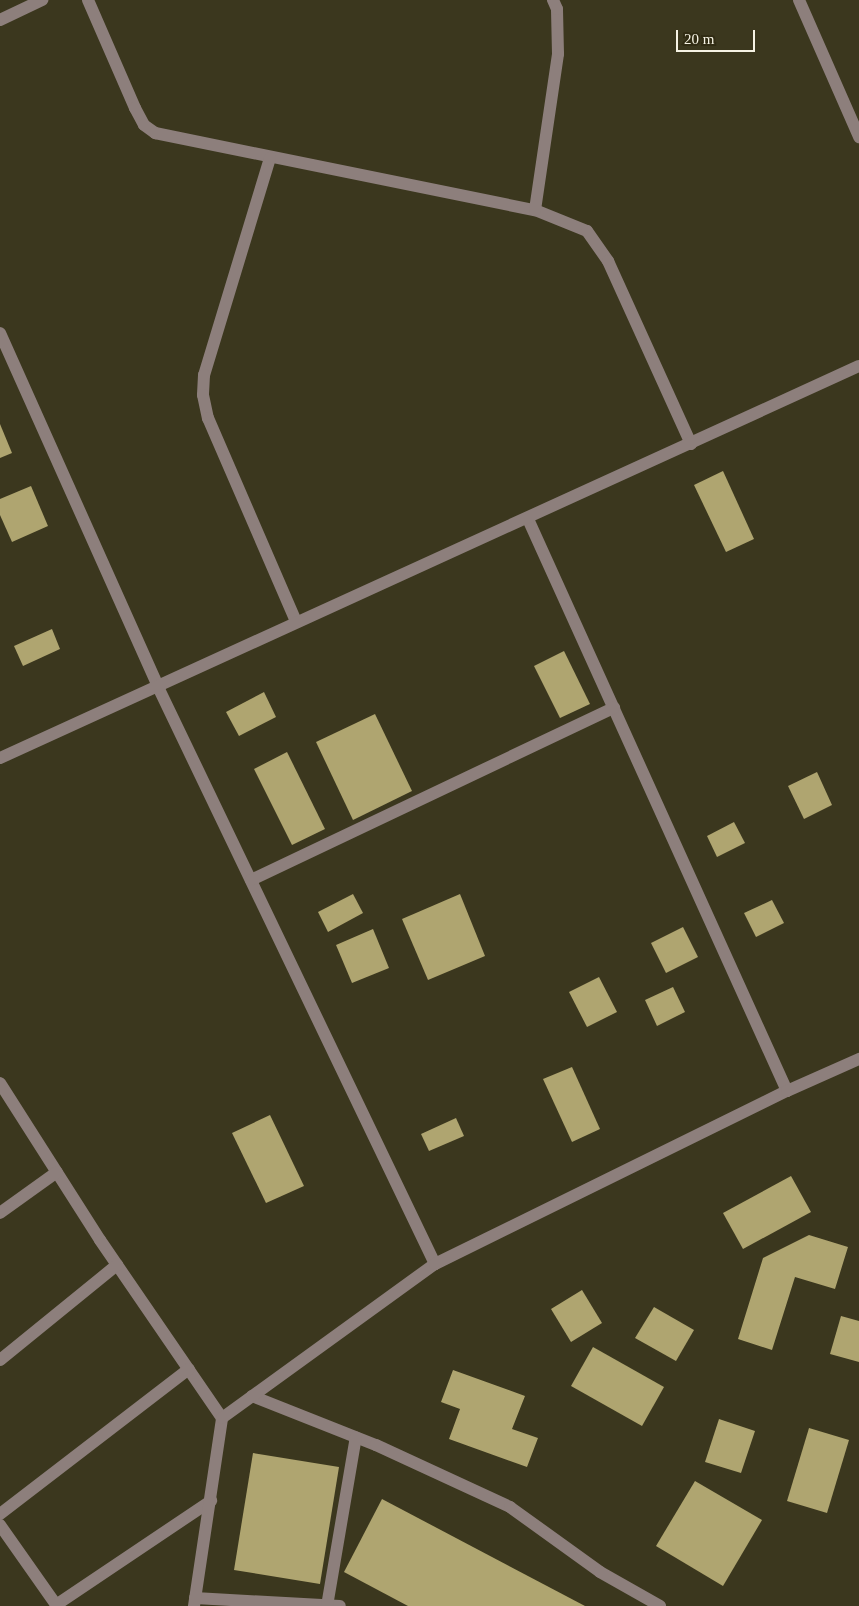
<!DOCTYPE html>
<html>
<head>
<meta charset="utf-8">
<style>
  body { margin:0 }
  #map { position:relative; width:859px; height:1606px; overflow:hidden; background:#3b371e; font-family:Georgia,serif }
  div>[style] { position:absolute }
  .building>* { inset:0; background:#afa570 }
  .minor>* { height:12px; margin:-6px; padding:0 6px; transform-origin:6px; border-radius:6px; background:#8d7f7c }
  span { translate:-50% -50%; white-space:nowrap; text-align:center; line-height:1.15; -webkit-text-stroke:5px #312c14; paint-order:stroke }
  .scale { position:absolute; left:676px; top:30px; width:79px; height:22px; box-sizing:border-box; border:2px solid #f6f3e4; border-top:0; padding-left:6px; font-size:15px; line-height:18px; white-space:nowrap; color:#f6f3e4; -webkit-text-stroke:4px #312c14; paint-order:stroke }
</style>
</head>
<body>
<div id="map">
  <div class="building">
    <i style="clip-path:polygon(0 424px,12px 453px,0 458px)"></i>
    <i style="clip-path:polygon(723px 471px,754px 539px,726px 552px,694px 485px)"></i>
    <i style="clip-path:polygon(31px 486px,48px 526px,12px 542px,0 515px,0 499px)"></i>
    <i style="clip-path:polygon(52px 629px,60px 649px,23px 666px,14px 646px)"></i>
    <i style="clip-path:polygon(564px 651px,590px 704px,560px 718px,534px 666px)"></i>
    <i style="clip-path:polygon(264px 692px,276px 717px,239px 736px,226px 712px)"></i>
    <i style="clip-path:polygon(375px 714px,412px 791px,353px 820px,316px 742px)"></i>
    <i style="clip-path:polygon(287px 752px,325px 829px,292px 845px,254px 769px)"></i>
    <i style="clip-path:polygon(817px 772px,832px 805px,804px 819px,788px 786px)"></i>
    <i style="clip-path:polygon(734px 822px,745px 843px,717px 857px,707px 836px)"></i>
    <i style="clip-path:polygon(353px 894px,363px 913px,328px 932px,318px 912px)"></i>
    <i style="clip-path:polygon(460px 894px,485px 956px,428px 980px,402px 919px)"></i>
    <i style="clip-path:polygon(772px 900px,784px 923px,756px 937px,744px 913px)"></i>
    <i style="clip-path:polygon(683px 927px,698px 957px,666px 973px,651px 943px)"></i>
    <i style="clip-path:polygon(373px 929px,389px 968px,352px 983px,336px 945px)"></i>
    <i style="clip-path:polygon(599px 977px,617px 1012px,587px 1027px,569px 992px)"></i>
    <i style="clip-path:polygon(673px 987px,685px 1012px,657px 1026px,645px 1000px)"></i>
    <i style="clip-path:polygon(572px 1067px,600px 1129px,572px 1142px,543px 1079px)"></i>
    <i style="clip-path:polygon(270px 1115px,304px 1186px,266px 1203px,232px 1133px)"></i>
    <i style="clip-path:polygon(456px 1118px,464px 1136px,429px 1151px,421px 1134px)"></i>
    <i style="clip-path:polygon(791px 1176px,811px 1212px,743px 1249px,723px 1213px)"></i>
    <i style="clip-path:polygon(809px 1235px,848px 1247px,835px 1289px,795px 1277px,772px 1350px,738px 1339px,763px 1258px)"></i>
    <i style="clip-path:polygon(582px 1290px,602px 1323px,571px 1342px,551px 1309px)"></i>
    <i style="clip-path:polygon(654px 1307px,694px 1330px,676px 1361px,635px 1338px)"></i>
    <i style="clip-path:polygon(841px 1316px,859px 1321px,859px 1362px,830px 1354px)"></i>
    <i style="clip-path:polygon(593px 1347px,664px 1387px,642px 1426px,571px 1386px)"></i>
    <i style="clip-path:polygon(453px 1370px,525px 1396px,512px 1429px,538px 1438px,527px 1467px,449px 1439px,460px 1409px,441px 1402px)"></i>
    <i style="clip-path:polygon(719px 1419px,755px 1431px,741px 1473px,705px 1462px)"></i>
    <i style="clip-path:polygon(809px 1428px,849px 1440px,827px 1513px,787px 1501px)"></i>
    <i style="clip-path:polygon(253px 1453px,339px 1467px,320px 1584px,234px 1570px)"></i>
    <i style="clip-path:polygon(695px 1481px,762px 1520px,723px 1586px,656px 1546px)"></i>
    <i style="clip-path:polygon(382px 1499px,585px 1606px,408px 1606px,344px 1572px)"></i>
  </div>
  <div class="minor">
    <i style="left:88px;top:0;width:118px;rotate:66.5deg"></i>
    <i style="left:135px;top:108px;width:19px;rotate:62deg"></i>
    <i style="left:144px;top:125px;width:14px;rotate:36deg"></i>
    <i style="left:155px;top:133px;width:388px;rotate:11.5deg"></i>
    <i style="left:535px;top:210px;width:56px;rotate:22deg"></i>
    <i style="left:587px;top:231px;width:37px;rotate:55deg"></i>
    <i style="left:608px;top:261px;width:201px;rotate:65.6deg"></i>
    <i style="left:799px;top:0;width:150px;rotate:66.3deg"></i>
    <i style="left:0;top:20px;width:47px;rotate:-25.5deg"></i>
    <i style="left:270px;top:158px;width:227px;rotate:106.9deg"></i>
    <i style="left:204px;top:375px;width:20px;rotate:93deg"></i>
    <i style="left:203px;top:395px;width:24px;rotate:78deg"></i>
    <i style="left:208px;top:418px;width:221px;rotate:66.6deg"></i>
    <i style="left:535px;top:210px;width:158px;rotate:-81.6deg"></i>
    <i style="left:558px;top:54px;width:45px;rotate:-91.3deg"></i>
    <i style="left:557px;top:9px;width:10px;rotate:-114deg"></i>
    <i style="left:0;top:333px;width:390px;rotate:65.9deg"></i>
    <i style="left:159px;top:689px;width:638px;rotate:64.36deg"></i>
    <i style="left:528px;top:519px;width:628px;rotate:65.64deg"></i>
    <i style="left:0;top:758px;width:944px;rotate:-24.53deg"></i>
    <i style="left:251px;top:880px;width:402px;rotate:-25.4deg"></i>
    <i style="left:0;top:1083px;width:186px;rotate:57.5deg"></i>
    <i style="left:100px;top:1240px;width:216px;rotate:55.6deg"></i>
    <i style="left:0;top:1213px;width:70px;rotate:-35.7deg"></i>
    <i style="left:0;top:1360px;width:151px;rotate:-39.1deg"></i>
    <i style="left:252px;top:1396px;width:133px;rotate:21.6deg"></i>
    <i style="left:376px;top:1445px;width:148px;rotate:24.8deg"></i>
    <i style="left:510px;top:1507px;width:111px;rotate:35.8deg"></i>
    <i style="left:600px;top:1572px;width:69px;rotate:29.5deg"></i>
    <i style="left:0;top:1514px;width:238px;rotate:-37.5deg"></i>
    <i style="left:0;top:1525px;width:99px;rotate:54.9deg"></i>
    <i style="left:195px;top:1598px;width:145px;rotate:3.2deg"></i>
    <i style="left:56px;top:1605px;width:187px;rotate:-33.9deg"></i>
    <i style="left:194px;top:1606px;width:190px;rotate:-81.5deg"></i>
    <i style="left:222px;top:1418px;width:263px;rotate:-35.9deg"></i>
    <i style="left:435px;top:1264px;width:392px;rotate:-26.2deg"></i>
    <i style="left:787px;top:1091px;width:79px;rotate:-24deg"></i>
    <i style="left:327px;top:1606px;width:171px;rotate:-80.3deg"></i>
  </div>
  <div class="scale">20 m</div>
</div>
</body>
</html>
